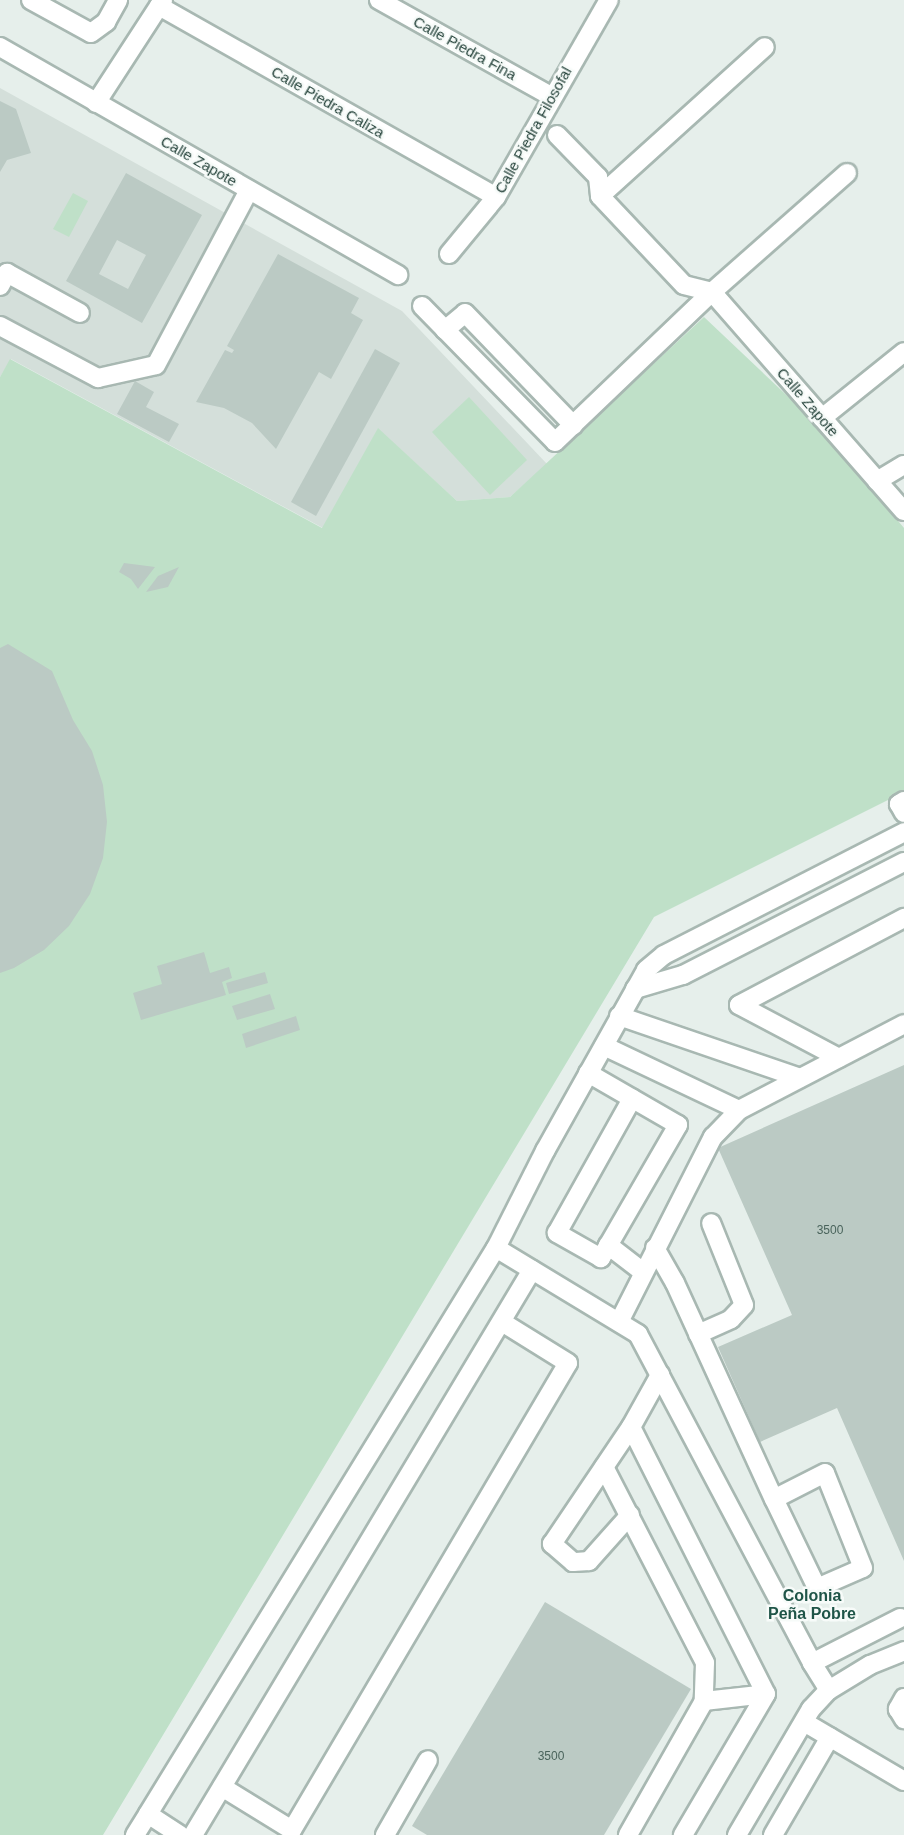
<!DOCTYPE html>
<html>
<head>
<meta charset="utf-8">
<style>
  body { margin:0 }
  #map { position:relative; width:904px; height:1835px; overflow:hidden; background:#e6efeb; font-family:Arial,sans-serif }
  div>[style] { position:absolute }
  .built>* { inset:0; background:#d4dfda }
  .green>* { inset:0; background:#bfe0c8 }
  .building>* { inset:0; background:#bbcac4 }
  .roads { filter:drop-shadow(2px 0 #a8b8b2) drop-shadow(-2px 0 #a8b8b2) drop-shadow(0 2px #a8b8b2) drop-shadow(0 -2px #a8b8b2) }
  .minor>* { height:18px; margin:-9px; padding:0 9px; transform-origin:9px; border-radius:9px; background:#fff }
  span { translate:-50% -50%; white-space:nowrap; text-align:center; line-height:1.15; -webkit-text-stroke:5px #f7fbf9; paint-order:stroke }
  .number-label { font-size:12px; color:#4a645c }
  .number-label span { -webkit-text-stroke-width:0 }
  .street-label { font-size:15px; color:#24423a }
  .neighbourhood-label { font-size:16px; color:#1f5548; font-weight:700 }
</style>
</head>
<body>
<div id="map">
  <div class="built">
    <i style="clip-path:polygon(0 88px,402px 311px,547px 464px,510px 497px,457px 501px,378px 429px,323px 528px,11px 359px,0 377px)"></i>
  </div>
  <div class="green">
    <i style="clip-path:polygon(73px 193px,88px 201px,69px 237px,53px 229px)"></i>
    <i style="clip-path:polygon(704px 317px,816px 423px,904px 528px,904px 792px,654px 917px,103px 1835px,0 1835px,0 377px,10px 359px,322px 528px,378px 428px,457px 501px,510px 497px)"></i>
    <i style="clip-path:polygon(469px 397px,527px 460px,490px 495px,432px 432px)"></i>
  </div>
  <div class="building">
    <i style="clip-path:polygon(0 101px,16px 109px,31px 153px,7px 160px,0 172px)"></i>
    <i style="clip-path:polygon(evenodd,126px 173px,202px 215px,142px 323px,66px 281px,126px 173px,117px 240px,146px 255px,128px 289px,99px 274px,117px 240px)"></i>
    <i style="clip-path:polygon(278px 254px,359px 298px,351px 313px,363px 320px,331px 379px,319px 372px,276px 449px,252px 423px,224px 408px,196px 402px,225px 350px,232px 353px,234px 350px,227px 346px)"></i>
    <i style="clip-path:polygon(375px 349px,400px 363px,316px 516px,291px 502px)"></i>
    <i style="clip-path:polygon(135px 381px,154px 392px,146px 407px,179px 424px,169px 442px,117px 414px)"></i>
    <i style="clip-path:polygon(124px 563px,155px 567px,138px 589px,131px 579px,119px 572px)"></i>
    <i style="clip-path:polygon(179px 567px,168px 587px,146px 592px,158px 576px)"></i>
    <i style="clip-path:polygon(8px 644px,52px 671px,73px 720px,92px 751px,103px 785px,107px 822px,103px 858px,90px 894px,69px 926px,44px 950px,14px 968px,0 973px,0 648px)"></i>
    <i style="clip-path:polygon(204px 952px,210px 973px,229px 967px,232px 978px,222px 982px,226px 995px,141px 1020px,133px 993px,162px 984px,157px 966px)"></i>
    <i style="clip-path:polygon(265px 972px,268px 983px,229px 994px,226px 983px)"></i>
    <i style="clip-path:polygon(270px 994px,275px 1009px,237px 1020px,232px 1006px)"></i>
    <i style="clip-path:polygon(296px 1016px,300px 1030px,246px 1048px,242px 1034px)"></i>
    <i style="clip-path:polygon(904px 1065px,904px 1561px,837px 1408px,760px 1442px,718px 1347px,792px 1315px,718px 1148px)"></i>
    <i style="clip-path:polygon(545px 1602px,691px 1689px,604px 1835px,427px 1835px,412px 1826px)"></i>
  </div>
  <div class="roads">
    <div class="minor">
      <i style="left:31px;top:0;width:68px;rotate:28.8deg"></i>
      <i style="left:91px;top:33px;width:19px;rotate:-36deg"></i>
      <i style="left:106px;top:22px;width:25px;rotate:-61deg"></i>
      <i style="left:379px;top:0;width:197px;rotate:29.2deg"></i>
      <i style="left:159px;top:6px;width:387px;rotate:29.5deg"></i>
      <i style="left:0;top:47px;width:459px;rotate:29.8deg"></i>
      <i style="left:96px;top:103px;width:123px;rotate:-57deg"></i>
      <i style="left:557px;top:135px;width:59px;rotate:45.7deg"></i>
      <i style="left:598px;top:177px;width:19px;rotate:84deg"></i>
      <i style="left:600px;top:196px;width:122px;rotate:46.7deg"></i>
      <i style="left:684px;top:285px;width:29px;rotate:14deg"></i>
      <i style="left:600px;top:196px;width:222px;rotate:-42.1deg"></i>
      <i style="left:449px;top:254px;width:74px;rotate:-50.5deg"></i>
      <i style="left:496px;top:197px;width:227px;rotate:-60.2deg"></i>
      <i style="left:0;top:286px;width:15px;rotate:-62deg"></i>
      <i style="left:7px;top:273px;width:83px;rotate:28.7deg"></i>
      <i style="left:712px;top:292px;width:291px;rotate:48.8deg"></i>
      <i style="left:422px;top:306px;width:190px;rotate:45.6deg"></i>
      <i style="left:555px;top:442px;width:217px;rotate:-43.7deg"></i>
      <i style="left:712px;top:292px;width:180px;rotate:-41.4deg"></i>
      <i style="left:0;top:326px;width:111px;rotate:28deg"></i>
      <i style="left:98px;top:378px;width:59px;rotate:-12.6deg"></i>
      <i style="left:156px;top:365px;width:198px;rotate:-62deg"></i>
      <i style="left:445px;top:330px;width:26px;rotate:-40deg"></i>
      <i style="left:465px;top:313px;width:156px;rotate:46deg"></i>
      <i style="left:822px;top:418px;width:105px;rotate:-38.8deg"></i>
      <i style="left:877px;top:481px;width:31px;rotate:-31deg"></i>
      <i style="left:904px;top:801px;width:6px;rotate:149deg"></i>
      <i style="left:899px;top:804px;width:10px;rotate:61deg"></i>
      <i style="left:635px;top:989px;width:50px;rotate:-16.3deg"></i>
      <i style="left:683px;top:975px;width:248px;rotate:-27.1deg"></i>
      <i style="left:739px;top:1005px;width:187px;rotate:-27.8deg"></i>
      <i style="left:739px;top:1005px;width:113px;rotate:27.9deg"></i>
      <i style="left:619px;top:1016px;width:191px;rotate:18.9deg"></i>
      <i style="left:604px;top:1046px;width:149px;rotate:25.4deg"></i>
      <i style="left:588px;top:1073px;width:104px;rotate:30deg"></i>
      <i style="left:678px;top:1125px;width:154px;rotate:120.1deg"></i>
      <i style="left:601px;top:1258px;width:51px;rotate:-150.4deg"></i>
      <i style="left:557px;top:1233px;width:154px;rotate:-60.8deg"></i>
      <i style="left:608px;top:1245px;width:44px;rotate:37.6deg"></i>
      <i style="left:496px;top:1248px;width:166px;rotate:31.2deg"></i>
      <i style="left:638px;top:1334px;width:372px;rotate:62.1deg"></i>
      <i style="left:812px;top:1663px;width:32px;rotate:58deg"></i>
      <i style="left:655px;top:1248px;width:40px;rotate:60.3deg"></i>
      <i style="left:675px;top:1283px;width:238px;rotate:65.4deg"></i>
      <i style="left:774px;top:1499px;width:99px;rotate:64.2deg"></i>
      <i style="left:817px;top:1588px;width:50px;rotate:-23.5deg"></i>
      <i style="left:863px;top:1568px;width:102px;rotate:-111.8deg"></i>
      <i style="left:825px;top:1473px;width:57px;rotate:153deg"></i>
      <i style="left:619px;top:1322px;width:208px;rotate:-63.1deg"></i>
      <i style="left:713px;top:1137px;width:37px;rotate:-46deg"></i>
      <i style="left:739px;top:1110px;width:186px;rotate:-27.5deg"></i>
      <i style="left:698px;top:1334px;width:36px;rotate:-24deg"></i>
      <i style="left:731px;top:1319px;width:19px;rotate:-47deg"></i>
      <i style="left:744px;top:1305px;width:88px;rotate:-111.9deg"></i>
      <i style="left:631px;top:1427px;width:299px;rotate:63.2deg"></i>
      <i style="left:766px;top:1694px;width:164px;rotate:120.5deg"></i>
      <i style="left:604px;top:1467px;width:220px;rotate:62.7deg"></i>
      <i style="left:705px;top:1663px;width:38px;rotate:92deg"></i>
      <i style="left:704px;top:1701px;width:154px;rotate:119.6deg"></i>
      <i style="left:630px;top:1515px;width:62px;rotate:131.7deg"></i>
      <i style="left:589px;top:1561px;width:16px;rotate:176deg"></i>
      <i style="left:573px;top:1562px;width:28px;rotate:-139deg"></i>
      <i style="left:552px;top:1544px;width:141px;rotate:-56deg"></i>
      <i style="left:631px;top:1427px;width:60px;rotate:-60.9deg"></i>
      <i style="left:812px;top:1663px;width:99px;rotate:-27.1deg"></i>
      <i style="left:904px;top:1698px;width:13px;rotate:119deg"></i>
      <i style="left:898px;top:1709px;width:12px;rotate:59deg"></i>
      <i style="left:704px;top:1701px;width:62px;rotate:-6.4deg"></i>
      <i style="left:804px;top:1722px;width:116px;rotate:30.5deg"></i>
      <i style="left:222px;top:1787px;width:82px;rotate:31.6deg"></i>
      <i style="left:292px;top:1830px;width:542px;rotate:-59.42deg"></i>
      <i style="left:568px;top:1363px;width:78px;rotate:-148.2deg"></i>
      <i style="left:135px;top:1835px;width:25px;rotate:-58deg"></i>
      <i style="left:180px;top:1835px;width:38px;rotate:-147deg"></i>
      <i style="left:148px;top:1814px;width:664px;rotate:-58.42deg"></i>
      <i style="left:496px;top:1248px;width:109px;rotate:-63.2deg"></i>
      <i style="left:545px;top:1151px;width:207px;rotate:-60.8deg"></i>
      <i style="left:646px;top:970px;width:23px;rotate:-40deg"></i>
      <i style="left:664px;top:955px;width:270px;rotate:-27.1deg"></i>
      <i style="left:193px;top:1835px;width:659px;rotate:-59.04deg"></i>
      <i style="left:385px;top:1835px;width:86px;rotate:-60.2deg"></i>
      <i style="left:737px;top:1835px;width:146px;rotate:-59.6deg"></i>
      <i style="left:811px;top:1709px;width:26px;rotate:-47deg"></i>
      <i style="left:829px;top:1690px;width:48px;rotate:-31.4deg"></i>
      <i style="left:870px;top:1665px;width:37px;rotate:-22deg"></i>
      <i style="left:773px;top:1835px;width:113px;rotate:-59.8deg"></i>
    </div>
  </div>
  <div class="number-label">
    <span style="left:830px;top:1231px">3500</span>
    <span style="left:551px;top:1757px">3500</span>
  </div>
  <div class="street-label">
    <span style="left:465px;top:48px;rotate:29deg">Calle Piedra Fina</span>
    <span style="left:328px;top:102px;rotate:30deg">Calle Piedra Caliza</span>
    <span style="left:533px;top:130px;rotate:-61deg">Calle Piedra Filosofal</span>
    <span style="left:199px;top:161px;rotate:30deg">Calle Zapote</span>
    <span style="left:808px;top:402px;rotate:49deg">Calle Zapote</span>
  </div>
  <div class="neighbourhood-label">
    <span style="left:812px;top:1605px">Colonia<br>Peña Pobre</span>
  </div>
</div>
</body>
</html>
